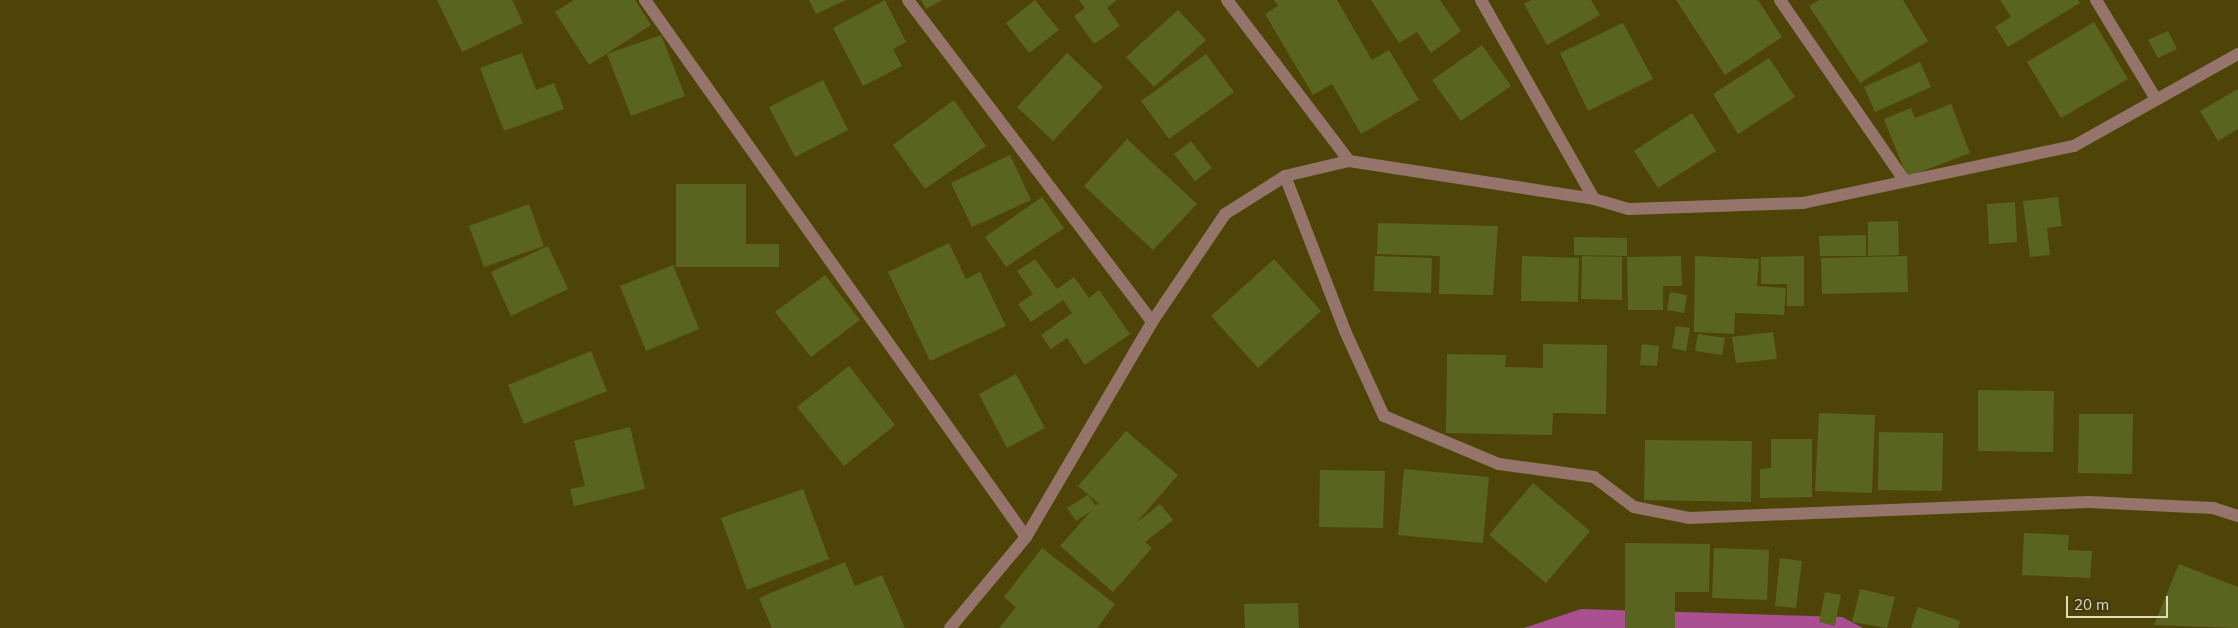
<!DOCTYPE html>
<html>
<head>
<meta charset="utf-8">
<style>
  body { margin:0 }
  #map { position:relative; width:2238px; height:628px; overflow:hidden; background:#4f4407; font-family:Mulish,sans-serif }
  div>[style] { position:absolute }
  .forest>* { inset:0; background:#ab4f93 }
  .building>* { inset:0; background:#59651f }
  .minor>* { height:12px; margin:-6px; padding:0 6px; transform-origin:6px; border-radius:6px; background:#95756b }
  span { translate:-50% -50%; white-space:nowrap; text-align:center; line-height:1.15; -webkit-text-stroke:4.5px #413a13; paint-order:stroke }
  .scale { position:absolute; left:2066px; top:596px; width:102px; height:22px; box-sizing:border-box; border:2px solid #e2dbb8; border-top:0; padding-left:6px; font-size:15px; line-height:18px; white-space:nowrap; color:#e2dbb8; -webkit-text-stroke:4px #413a13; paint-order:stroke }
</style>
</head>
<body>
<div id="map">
  <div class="forest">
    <i style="clip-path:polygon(1581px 609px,1842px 617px,1863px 628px,1524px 628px)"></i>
  </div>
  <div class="building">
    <i style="clip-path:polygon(437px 0,512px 0,523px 23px,462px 52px)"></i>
    <i style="clip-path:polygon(574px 0,635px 0,651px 25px,589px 65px,555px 12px)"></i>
    <i style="clip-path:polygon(809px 0,846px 0,816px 14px)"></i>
    <i style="clip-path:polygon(885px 0,906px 42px,893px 49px,902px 66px,863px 86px,833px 28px)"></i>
    <i style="clip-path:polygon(921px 0,943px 0,926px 9px)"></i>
    <i style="clip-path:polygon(1035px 0,1059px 30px,1029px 53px,1006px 23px)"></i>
    <i style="clip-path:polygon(1079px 0,1117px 0,1107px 8px,1120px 26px,1094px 44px,1074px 16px,1085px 8px)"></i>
    <i style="clip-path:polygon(1274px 0,1337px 0,1372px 60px,1389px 50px,1419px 100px,1361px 134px,1332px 84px,1313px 95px,1265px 14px,1278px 6px)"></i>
    <i style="clip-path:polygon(1371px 0,1440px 0,1461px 31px,1431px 53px,1417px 32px,1399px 43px)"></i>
    <i style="clip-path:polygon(1531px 0,1591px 0,1600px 15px,1547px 45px,1524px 4px)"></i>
    <i style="clip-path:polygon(1676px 0,1758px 0,1782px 37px,1725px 75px)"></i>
    <i style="clip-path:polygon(1819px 0,1903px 0,1928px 41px,1860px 83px,1809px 6px)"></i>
    <i style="clip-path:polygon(2000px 0,2078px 0,2080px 3px,2008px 47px,1995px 27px,2011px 17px)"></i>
    <i style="clip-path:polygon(1178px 10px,1206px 40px,1154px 87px,1126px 57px)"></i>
    <i style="clip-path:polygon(2094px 22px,2128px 79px,2061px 118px,2027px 62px)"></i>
    <i style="clip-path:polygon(1623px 23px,1653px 79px,1588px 111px,1560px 53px)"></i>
    <i style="clip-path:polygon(2168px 31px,2177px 49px,2158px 58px,2148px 40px)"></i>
    <i style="clip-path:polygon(661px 35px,685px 96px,631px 116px,607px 54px)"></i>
    <i style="clip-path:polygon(1482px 45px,1511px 86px,1461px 121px,1432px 80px)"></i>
    <i style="clip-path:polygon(522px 53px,536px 90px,554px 83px,564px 109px,504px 131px,480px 68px)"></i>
    <i style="clip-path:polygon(1067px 53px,1103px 87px,1053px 141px,1017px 107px)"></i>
    <i style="clip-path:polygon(1206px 54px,1234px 92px,1169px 139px,1141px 101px)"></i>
    <i style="clip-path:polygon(1769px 58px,1795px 97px,1738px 134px,1713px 94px)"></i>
    <i style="clip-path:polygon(1920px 62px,1931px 87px,1875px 112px,1864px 87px)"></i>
    <i style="clip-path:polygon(823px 80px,848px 130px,795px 157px,769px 107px)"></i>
    <i style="clip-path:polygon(2238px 89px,2238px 129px,2218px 141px,2200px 111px)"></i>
    <i style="clip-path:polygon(954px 100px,986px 146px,925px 189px,893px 145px)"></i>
    <i style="clip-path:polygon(1951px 104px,1970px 153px,1907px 177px,1884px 119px,1911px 108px,1915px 118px)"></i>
    <i style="clip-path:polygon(1692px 113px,1716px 151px,1658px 188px,1634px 151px)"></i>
    <i style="clip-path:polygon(1127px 139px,1197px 204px,1153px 250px,1084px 186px)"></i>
    <i style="clip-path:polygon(1191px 141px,1212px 168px,1195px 181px,1174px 154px)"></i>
    <i style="clip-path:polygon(1010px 155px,1031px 200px,972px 227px,951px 183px)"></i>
    <i style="clip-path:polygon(676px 184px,746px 184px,746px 244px,779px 244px,779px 267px,676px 267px)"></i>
    <i style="clip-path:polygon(1042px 197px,1064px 228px,1006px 267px,985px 237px)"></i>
    <i style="clip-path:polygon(2058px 197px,2062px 226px,2047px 228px,2050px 255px,2030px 257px,2023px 201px)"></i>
    <i style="clip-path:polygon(2015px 202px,2017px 242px,1989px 244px,1987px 204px)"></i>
    <i style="clip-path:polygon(529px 204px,544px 246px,484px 267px,469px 226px)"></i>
    <i style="clip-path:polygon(1898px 221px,1899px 255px,1868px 256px,1868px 222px)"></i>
    <i style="clip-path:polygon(1378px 223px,1498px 226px,1493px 295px,1439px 294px,1440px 256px,1377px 254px)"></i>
    <i style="clip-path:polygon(1866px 235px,1866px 256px,1820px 256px,1819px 236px)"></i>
    <i style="clip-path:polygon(1574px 237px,1627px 238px,1627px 256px,1574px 255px)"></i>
    <i style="clip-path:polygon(949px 243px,966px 279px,980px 272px,1006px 326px,930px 361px,888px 272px)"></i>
    <i style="clip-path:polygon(548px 246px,568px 289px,511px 316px,491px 272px)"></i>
    <i style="clip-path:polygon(1375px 256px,1432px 258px,1431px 293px,1374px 291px)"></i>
    <i style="clip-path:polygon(1522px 256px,1579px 258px,1578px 302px,1521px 301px)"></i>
    <i style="clip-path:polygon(1582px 256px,1622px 257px,1622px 300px,1581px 299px)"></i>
    <i style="clip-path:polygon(1681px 256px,1682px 286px,1663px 286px,1663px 310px,1628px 310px,1627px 257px)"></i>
    <i style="clip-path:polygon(1695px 256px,1759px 259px,1757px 286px,1786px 288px,1784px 315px,1735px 313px,1734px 334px,1694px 332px)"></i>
    <i style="clip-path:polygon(1804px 256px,1804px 306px,1787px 306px,1787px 284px,1761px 284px,1761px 257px)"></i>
    <i style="clip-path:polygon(1907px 256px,1908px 292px,1822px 294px,1821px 258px)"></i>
    <i style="clip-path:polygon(1035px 259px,1057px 289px,1074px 277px,1089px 298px,1099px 290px,1130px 334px,1085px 365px,1067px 338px,1051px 349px,1041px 335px,1072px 313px,1063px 300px,1031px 322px,1018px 304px,1033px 294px,1017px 271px)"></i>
    <i style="clip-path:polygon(1274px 259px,1321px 311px,1258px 368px,1211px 316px)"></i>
    <i style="clip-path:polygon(673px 265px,699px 329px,646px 351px,620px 286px)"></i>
    <i style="clip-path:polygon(825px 275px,860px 320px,811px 357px,775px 312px)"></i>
    <i style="clip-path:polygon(1670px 292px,1687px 295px,1684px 313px,1667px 310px)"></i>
    <i style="clip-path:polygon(1676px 326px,1690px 328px,1686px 351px,1672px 348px)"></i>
    <i style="clip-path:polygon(1773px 332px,1777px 359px,1736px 363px,1732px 337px)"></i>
    <i style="clip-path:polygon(1698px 334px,1725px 338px,1722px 355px,1695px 351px)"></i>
    <i style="clip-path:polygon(1543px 344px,1607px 345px,1606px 414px,1553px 413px,1552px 435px,1446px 433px,1447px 354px,1506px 355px,1505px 367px,1543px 368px)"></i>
    <i style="clip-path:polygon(1642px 344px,1659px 346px,1657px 366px,1640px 365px)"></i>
    <i style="clip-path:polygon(591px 351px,607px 391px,524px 424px,508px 385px)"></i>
    <i style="clip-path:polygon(849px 366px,895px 425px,844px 466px,797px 407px)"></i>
    <i style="clip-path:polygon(1016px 374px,1045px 428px,1007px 448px,979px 394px)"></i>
    <i style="clip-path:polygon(1978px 390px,2054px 391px,2053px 452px,1978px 451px)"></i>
    <i style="clip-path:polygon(1819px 413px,1875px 415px,1872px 493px,1815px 491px)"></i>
    <i style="clip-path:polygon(2079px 414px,2133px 414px,2132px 474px,2078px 473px)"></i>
    <i style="clip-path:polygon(630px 427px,645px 489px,574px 506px,570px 489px,585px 486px,574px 441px)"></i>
    <i style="clip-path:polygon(1126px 431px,1178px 475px,1136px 523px,1160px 504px,1173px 520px,1145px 542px,1152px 548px,1113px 592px,1060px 546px,1091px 511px,1076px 521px,1067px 508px,1088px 495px,1096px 506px,1098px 503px,1078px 486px)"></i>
    <i style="clip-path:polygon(1879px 432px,1943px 433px,1942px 491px,1878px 490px)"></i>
    <i style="clip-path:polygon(1771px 439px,1812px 439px,1812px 497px,1760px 498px,1760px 469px,1771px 468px)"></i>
    <i style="clip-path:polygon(1645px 440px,1752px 441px,1751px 502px,1644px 500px)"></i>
    <i style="clip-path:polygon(1404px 469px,1489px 477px,1483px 543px,1398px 535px)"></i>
    <i style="clip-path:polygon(1320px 470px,1385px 471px,1383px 528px,1319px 527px)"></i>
    <i style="clip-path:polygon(1533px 483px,1590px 531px,1546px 583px,1489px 535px)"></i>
    <i style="clip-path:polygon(803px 489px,829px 559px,747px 590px,721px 518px)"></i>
    <i style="clip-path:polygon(2024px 533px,2069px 535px,2068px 550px,2092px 551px,2090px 578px,2022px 575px)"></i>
    <i style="clip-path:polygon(1625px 543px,1710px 544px,1709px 592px,1675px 592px,1675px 628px,1625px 628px)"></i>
    <i style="clip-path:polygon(1042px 548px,1115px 604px,1097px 628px,999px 628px,1016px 607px,1004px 597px)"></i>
    <i style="clip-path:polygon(1714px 548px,1769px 550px,1767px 600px,1712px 598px)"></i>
    <i style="clip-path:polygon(1780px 558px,1802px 561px,1796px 608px,1775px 606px)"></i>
    <i style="clip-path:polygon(845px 562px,855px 586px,882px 575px,905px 628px,772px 628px,759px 598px)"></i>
    <i style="clip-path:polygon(2179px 564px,2238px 587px,2238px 628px,2154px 625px)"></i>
    <i style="clip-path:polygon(1860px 589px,1895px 597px,1887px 628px,1852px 622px)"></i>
    <i style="clip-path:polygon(1825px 592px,1841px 595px,1835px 626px,1819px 622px)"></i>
    <i style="clip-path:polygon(1298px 603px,1299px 628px,1245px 628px,1244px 604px)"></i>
    <i style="clip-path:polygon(1918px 607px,1960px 621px,1958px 628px,1911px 628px)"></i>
  </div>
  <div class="minor">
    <i style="left:645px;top:0;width:658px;rotate:54.64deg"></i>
    <i style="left:908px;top:0;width:404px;rotate:52.8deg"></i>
    <i style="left:1227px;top:0;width:202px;rotate:52.8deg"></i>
    <i style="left:1481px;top:0;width:229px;rotate:60.4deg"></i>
    <i style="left:1780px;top:0;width:220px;rotate:55.4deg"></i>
    <i style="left:2096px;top:0;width:116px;rotate:58.8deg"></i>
    <i style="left:1285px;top:176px;width:166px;rotate:68.8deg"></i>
    <i style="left:1345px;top:331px;width:94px;rotate:65.4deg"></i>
    <i style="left:1384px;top:416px;width:125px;rotate:22.7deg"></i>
    <i style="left:1499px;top:464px;width:96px;rotate:7.8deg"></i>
    <i style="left:1594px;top:477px;width:50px;rotate:36.9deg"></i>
    <i style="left:1634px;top:507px;width:56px;rotate:11.3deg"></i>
    <i style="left:1689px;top:518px;width:400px;rotate:-2.3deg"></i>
    <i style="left:2089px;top:502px;width:124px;rotate:2.8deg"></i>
    <i style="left:2213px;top:508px;width:26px;rotate:18deg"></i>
    <i style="left:950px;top:628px;width:119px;rotate:-50.1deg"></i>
    <i style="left:1026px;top:537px;width:249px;rotate:-59.6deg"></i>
    <i style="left:1152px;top:322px;width:130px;rotate:-55.9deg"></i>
    <i style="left:1225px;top:214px;width:71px;rotate:-32.3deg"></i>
    <i style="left:1285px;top:176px;width:66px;rotate:-13.2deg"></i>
    <i style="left:1349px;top:161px;width:248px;rotate:8.8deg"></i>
    <i style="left:1594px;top:199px;width:36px;rotate:16deg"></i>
    <i style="left:1629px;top:209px;width:174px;rotate:-2deg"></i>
    <i style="left:1803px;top:203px;width:277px;rotate:-11.9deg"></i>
    <i style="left:2074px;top:146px;width:188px;rotate:-29.3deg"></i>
  </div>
  <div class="scale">20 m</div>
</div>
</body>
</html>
